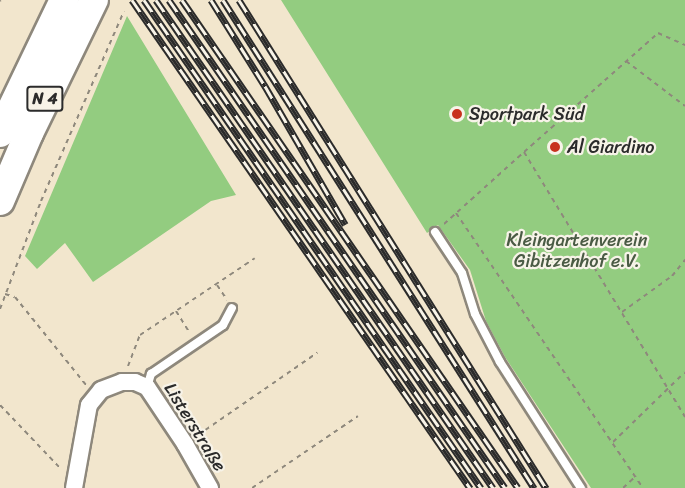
<!DOCTYPE html>
<html>
<head>
<meta charset="utf-8">
<style>
  body { margin:0 }
  #map { position:relative; width:685px; height:488px; overflow:hidden; background:#f2e6cd; font-family:Sriracha,sans-serif }
  div>[style] { position:absolute }
  .green>* { inset:0; background:#93cc80 }
  .path>* { height:2px; margin-top:-1px; transform-origin:0; background:repeating-linear-gradient(90deg,#8e887c 0 4.5px,transparent 0 9px) }
  .roads { filter:drop-shadow(2px 0 #8e887c) drop-shadow(-2px 0 #8e887c) drop-shadow(0 2px #8e887c) drop-shadow(0 -2px #8e887c) }
  .service>* { height:8px; margin:-4px; padding:0 4px; transform-origin:4px; border-radius:4px; background:#fff }
  .minor>* { height:16px; margin:-8px; padding:0 8px; transform-origin:8px; border-radius:8px; background:#fff }
  .trunk>* { height:28px; margin:-14px; padding:0 14px; transform-origin:14px; border-radius:14px; background:#fff }
  .rail>* { height:7px; margin-top:-3.5px; transform-origin:0; background:repeating-linear-gradient(90deg,#f7f3e8 0 14px,#2b2b2b 0 28px); box-sizing:border-box; border-block:2px solid #2b2b2b }
  .dots>* { width:16px; height:16px; translate:-50% -50%; box-sizing:border-box; border:3px solid #f7f3e8; border-radius:50% }
  span { translate:-50% -50%; white-space:nowrap; text-align:center; line-height:1.15; -webkit-text-stroke:4.5px #f7f3e8; paint-order:stroke }
  .shield-label span { padding:2px 4px; background:#f7f3e8; border:2px solid; border-radius:4px; -webkit-text-stroke-width:0 }
  .shield-label { font-size:16px; color:#2b2b2b; font-weight:700 }
  .poi-label { font-size:18px; color:#2b2b2b }
  .left { translate:0 -50%; text-align:left }
  .park-label { font-size:18px; color:#4a5b44 }
  .street-label { font-size:18px; color:#2b2b2b }
</style>
</head>
<body>
<div id="map">
  <div class="green">
    <i style="clip-path:polygon(281px 0,685px 0,685px 488px,591px 488px,505px 357px,486px 321px,470px 270px,438px 225px,427px 233px)"></i>
    <i style="clip-path:polygon(127px 16px,236px 195px,211px 201px,93px 282px,65px 243px,37px 269px,25px 256px)"></i>
  </div>
  <div class="path">
    <i style="left:0;top:1px;width:1px;rotate:-45deg"></i>
    <i style="left:626px;top:61px;width:74px;rotate:37.3deg"></i>
    <i style="left:524px;top:152px;width:179px;rotate:-41.6deg"></i>
    <i style="left:658px;top:33px;width:30px;rotate:24deg"></i>
    <i style="left:456px;top:213px;width:333px;rotate:55.8deg"></i>
    <i style="left:444px;top:224px;width:108px;rotate:-42deg"></i>
    <i style="left:524px;top:152px;width:310px;rotate:58.7deg"></i>
    <i style="left:217px;top:285px;width:18px;rotate:56deg"></i>
    <i style="left:5px;top:294px;width:10px;rotate:17deg"></i>
    <i style="left:15px;top:297px;width:113px;rotate:51.1deg"></i>
    <i style="left:0;top:309px;width:116px;rotate:-69.2deg"></i>
    <i style="left:41px;top:201px;width:207px;rotate:-66.4deg"></i>
    <i style="left:176px;top:311px;width:26px;rotate:58deg"></i>
    <i style="left:622px;top:312px;width:62px;rotate:-35.8deg"></i>
    <i style="left:672px;top:276px;width:21px;rotate:-51deg"></i>
    <i style="left:128px;top:366px;width:33px;rotate:-69deg"></i>
    <i style="left:140px;top:335px;width:138px;rotate:-33.8deg"></i>
    <i style="left:0;top:405px;width:90px;rotate:46.4deg"></i>
    <i style="left:198px;top:435px;width:145px;rotate:-34.6deg"></i>
    <i style="left:613px;top:442px;width:100px;rotate:-44.2deg"></i>
    <i style="left:252px;top:488px;width:128px;rotate:-34.2deg"></i>
    <i style="left:623px;top:488px;width:18px;rotate:-43deg"></i>
  </div>
  <div class="roads">
    <div class="service">
      <i style="left:435px;top:232px;width:49px;rotate:56.6deg"></i>
      <i style="left:462px;top:273px;width:43px;rotate:72.4deg"></i>
      <i style="left:475px;top:314px;width:54px;rotate:62.5deg"></i>
      <i style="left:500px;top:362px;width:150px;rotate:57.3deg"></i>
      <i style="left:147px;top:387px;width:14px;rotate:-73deg"></i>
      <i style="left:151px;top:374px;width:87px;rotate:-34.2deg"></i>
      <i style="left:223px;top:325px;width:19px;rotate:-62deg"></i>
    </div>
    <div class="minor">
      <i style="left:74px;top:488px;width:84px;rotate:-79.8deg"></i>
      <i style="left:89px;top:405px;width:19px;rotate:-51deg"></i>
      <i style="left:101px;top:390px;width:22px;rotate:-21deg"></i>
      <i style="left:122px;top:382px;width:13px"></i>
      <i style="left:135px;top:382px;width:13px;rotate:23deg"></i>
      <i style="left:147px;top:387px;width:69px;rotate:56.3deg"></i>
      <i style="left:185px;top:444px;width:51px;rotate:60.4deg"></i>
    </div>
    <div class="trunk">
      <i style="left:0;top:133px;width:148px;rotate:-64.3deg"></i>
      <i style="left:0;top:201px;width:74px;rotate:-66.9deg"></i>
      <i style="left:29px;top:133px;width:148px;rotate:-64deg"></i>
    </div>
  </div>
  <div class="rail">
    <i style="left:132px;top:0;width:594px;rotate:55.29deg"></i>
    <i style="left:144px;top:0;width:593px;rotate:55.37deg"></i>
    <i style="left:156px;top:0;width:593px;rotate:55.37deg"></i>
    <i style="left:169px;top:0;width:592px;rotate:55.45deg"></i>
    <i style="left:182px;top:0;width:592px;rotate:55.45deg"></i>
    <i style="left:211px;top:0;width:102px;rotate:57.9deg"></i>
    <i style="left:265px;top:86px;width:160px;rotate:59.9deg"></i>
    <i style="left:223px;top:0;width:579px;rotate:57.49deg"></i>
    <i style="left:239px;top:0;width:577px;rotate:57.83deg"></i>
  </div>
  <div class="dots">
    <i style="left:457px;top:114px;background:#c8321e"></i>
    <i style="left:555px;top:147px;background:#c8321e"></i>
  </div>
  <div class="shield-label">
    <span style="left:45px;top:99px">N 4</span>
  </div>
  <div class="poi-label">
    <span class="left" style="left:469px;top:114px">Sportpark Süd</span>
    <span class="left" style="left:567px;top:147px">Al Giardino</span>
  </div>
  <div class="park-label">
    <span style="left:577px;top:251px">Kleingartenverein<br>Gibitzenhof e.V.</span>
  </div>
  <div class="street-label">
    <span style="left:195px;top:427px;rotate:58deg">Listerstraße</span>
  </div>
</div>
</body>
</html>
